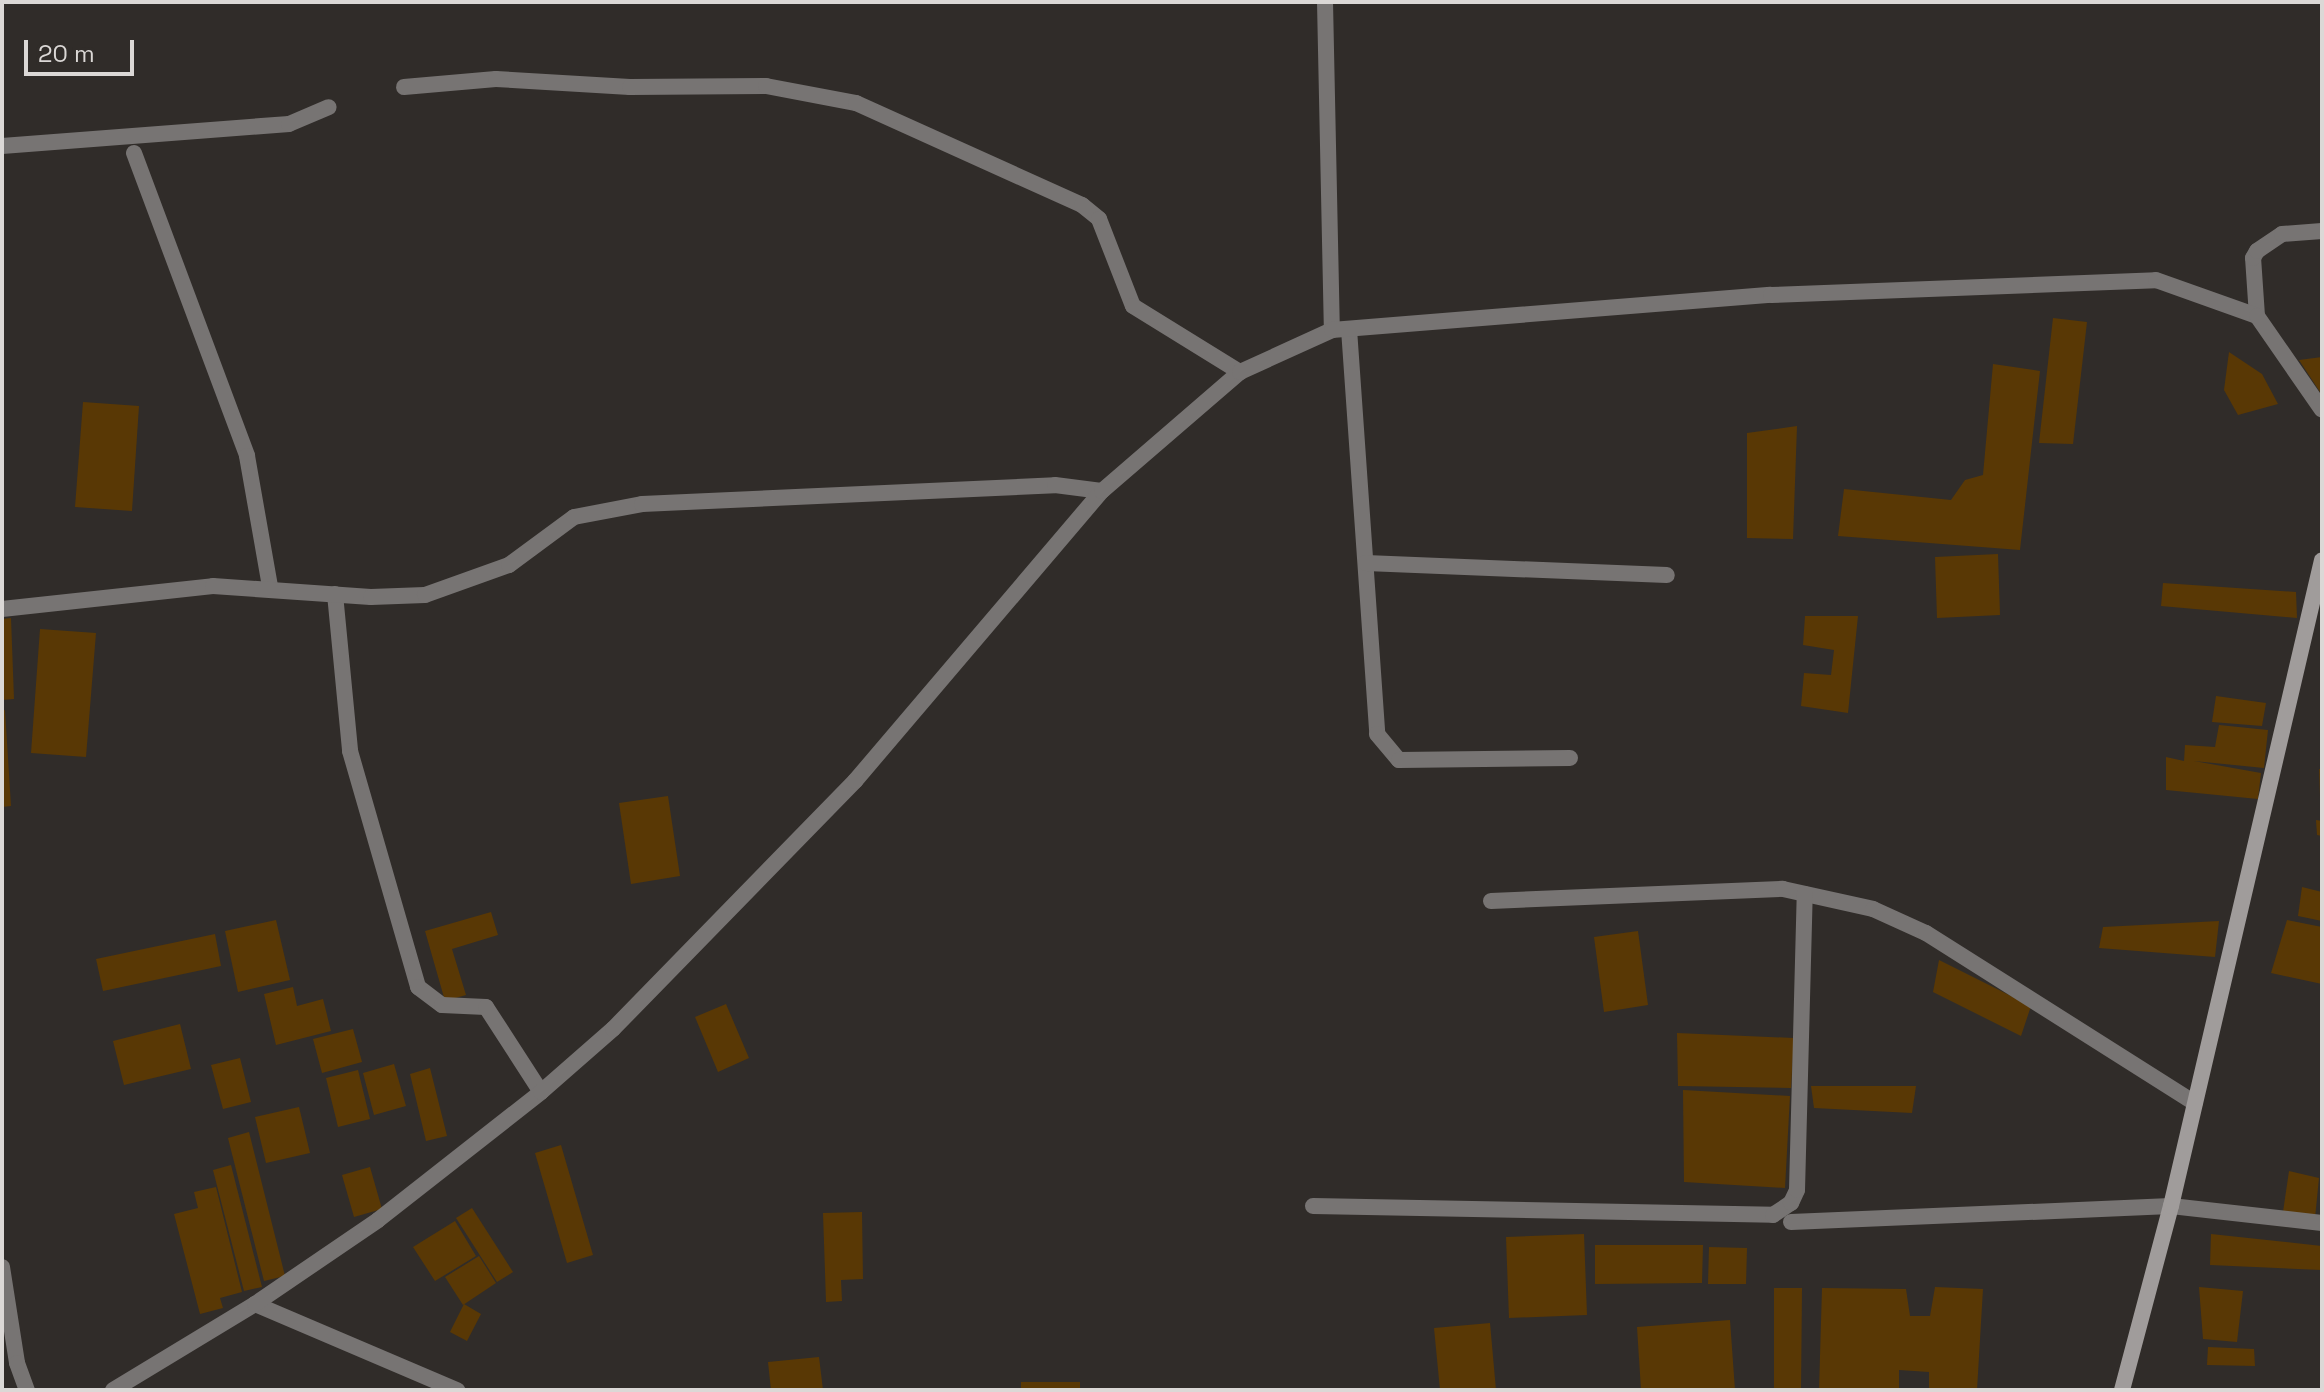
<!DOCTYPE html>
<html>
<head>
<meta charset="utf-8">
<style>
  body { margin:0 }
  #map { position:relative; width:2324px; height:1392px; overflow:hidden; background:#302c29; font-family:"Space Grotesk",sans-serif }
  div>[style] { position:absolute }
  .building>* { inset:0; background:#593805 }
  .minor>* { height:16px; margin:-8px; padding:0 8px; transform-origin:8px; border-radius:8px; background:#777473 }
  .tertiary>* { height:16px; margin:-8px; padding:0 8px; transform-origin:8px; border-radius:8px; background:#777473 }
  .secondary>* { height:16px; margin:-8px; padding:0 8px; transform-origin:8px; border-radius:8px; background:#a09c9b }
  span { translate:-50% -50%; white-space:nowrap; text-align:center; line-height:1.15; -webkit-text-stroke:6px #302c29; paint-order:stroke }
  .frame { position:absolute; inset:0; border:4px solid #dbd8d6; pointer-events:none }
  .scale { position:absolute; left:24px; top:40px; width:110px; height:36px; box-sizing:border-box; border:4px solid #dbd8d6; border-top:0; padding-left:10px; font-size:24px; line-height:28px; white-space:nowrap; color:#dbd8d6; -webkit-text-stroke:6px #302c29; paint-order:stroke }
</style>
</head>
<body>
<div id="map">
  <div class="building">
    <i style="clip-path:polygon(2053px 318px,2087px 322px,2073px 444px,2039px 443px)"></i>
    <i style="clip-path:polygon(2229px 352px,2262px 374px,2278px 404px,2238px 415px,2224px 390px)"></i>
    <i style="clip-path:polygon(2322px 357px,2322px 395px,2299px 360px)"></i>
    <i style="clip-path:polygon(1993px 364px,2040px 371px,2020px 550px,1838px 536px,1844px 489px,1951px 500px,1965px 480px,1983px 475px)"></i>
    <i style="clip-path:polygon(83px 402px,139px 406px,132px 511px,75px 507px)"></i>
    <i style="clip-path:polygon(1797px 426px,1793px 539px,1747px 538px,1747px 433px)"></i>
    <i style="clip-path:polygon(1998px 554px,2000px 615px,1937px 618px,1935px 557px)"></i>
    <i style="clip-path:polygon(2163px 583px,2296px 592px,2297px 618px,2161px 606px)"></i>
    <i style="clip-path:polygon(1805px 616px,1858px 616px,1848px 713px,1801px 706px,1804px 673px,1831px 675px,1834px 650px,1803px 645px)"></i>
    <i style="clip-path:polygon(11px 618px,14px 699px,2px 700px,2px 619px)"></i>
    <i style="clip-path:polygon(40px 629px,96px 633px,86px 757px,31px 753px)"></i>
    <i style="clip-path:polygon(2216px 696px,2266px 703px,2262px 726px,2212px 722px)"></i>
    <i style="clip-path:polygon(5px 710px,11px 806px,2px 807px,2px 711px)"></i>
    <i style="clip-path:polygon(2219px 725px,2268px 730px,2264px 768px,2194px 761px,2261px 773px,2258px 799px,2166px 790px,2166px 757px,2184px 761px,2185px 745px,2215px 747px)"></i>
    <i style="clip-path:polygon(2319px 769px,2322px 769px,2322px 796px,2320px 796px)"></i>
    <i style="clip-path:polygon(668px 796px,680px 876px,631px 884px,619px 803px)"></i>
    <i style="clip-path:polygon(2316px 820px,2322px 821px,2322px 836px,2317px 835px)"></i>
    <i style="clip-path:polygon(2302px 887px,2322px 892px,2322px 921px,2298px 916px)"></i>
    <i style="clip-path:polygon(491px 912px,498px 935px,452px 949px,466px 995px,445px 1001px,425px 931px)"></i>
    <i style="clip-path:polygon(276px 920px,290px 980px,238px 992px,225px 931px)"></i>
    <i style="clip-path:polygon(2287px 920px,2322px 927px,2322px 984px,2271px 973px)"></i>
    <i style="clip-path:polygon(2219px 921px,2215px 957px,2099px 948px,2103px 927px)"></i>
    <i style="clip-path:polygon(1638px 931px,1648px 1005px,1604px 1012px,1594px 937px)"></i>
    <i style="clip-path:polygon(215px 934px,221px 966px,103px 991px,96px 959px)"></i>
    <i style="clip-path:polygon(1939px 960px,2031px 1006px,2021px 1036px,1933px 992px)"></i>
    <i style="clip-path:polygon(293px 987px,297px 1006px,323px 999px,331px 1031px,276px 1045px,264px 994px)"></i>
    <i style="clip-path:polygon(726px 1004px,749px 1058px,718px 1072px,695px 1017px)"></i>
    <i style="clip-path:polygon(180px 1024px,191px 1069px,124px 1085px,113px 1041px)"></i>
    <i style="clip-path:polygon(353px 1029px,362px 1062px,322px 1073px,313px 1039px)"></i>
    <i style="clip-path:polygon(1677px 1033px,1794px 1038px,1791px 1088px,1678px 1086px)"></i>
    <i style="clip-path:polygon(240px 1058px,251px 1102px,223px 1109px,211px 1065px)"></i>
    <i style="clip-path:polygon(394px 1064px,406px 1106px,374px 1115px,363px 1073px)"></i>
    <i style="clip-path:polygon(430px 1068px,447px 1136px,426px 1141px,410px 1074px)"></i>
    <i style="clip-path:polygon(358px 1070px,370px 1119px,338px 1127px,326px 1078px)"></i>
    <i style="clip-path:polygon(1811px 1086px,1916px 1086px,1912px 1113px,1814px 1108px)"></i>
    <i style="clip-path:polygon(1683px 1090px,1790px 1096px,1785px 1188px,1684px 1182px)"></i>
    <i style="clip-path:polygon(299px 1107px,310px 1153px,266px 1163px,255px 1117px)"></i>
    <i style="clip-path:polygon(249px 1132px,285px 1276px,264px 1281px,228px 1138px)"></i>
    <i style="clip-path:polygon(561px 1145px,593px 1255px,567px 1263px,535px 1153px)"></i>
    <i style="clip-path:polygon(231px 1165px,262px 1287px,244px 1291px,213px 1170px)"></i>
    <i style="clip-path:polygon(370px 1167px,382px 1209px,354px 1217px,342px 1175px)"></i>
    <i style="clip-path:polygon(2289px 1171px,2319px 1178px,2315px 1218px,2283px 1212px)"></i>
    <i style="clip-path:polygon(216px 1187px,242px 1292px,220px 1298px,223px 1308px,200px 1314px,174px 1214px,198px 1208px,194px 1192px)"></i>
    <i style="clip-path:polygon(472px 1208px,513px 1272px,497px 1282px,456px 1218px)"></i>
    <i style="clip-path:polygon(862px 1212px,863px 1279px,841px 1280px,842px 1301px,826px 1302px,823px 1213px)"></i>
    <i style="clip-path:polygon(455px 1221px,476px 1256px,435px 1281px,413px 1247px)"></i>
    <i style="clip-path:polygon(1584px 1234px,1587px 1315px,1509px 1318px,1506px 1237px)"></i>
    <i style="clip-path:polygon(2211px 1234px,2322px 1246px,2322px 1270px,2210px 1265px)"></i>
    <i style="clip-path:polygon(1595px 1245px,1703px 1245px,1702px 1283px,1595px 1284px)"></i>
    <i style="clip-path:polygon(1709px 1247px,1747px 1248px,1746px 1284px,1708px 1284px)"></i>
    <i style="clip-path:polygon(479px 1256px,496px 1283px,463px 1305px,445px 1277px)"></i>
    <i style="clip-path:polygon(1935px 1287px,1983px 1289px,1977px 1390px,1929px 1390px,1929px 1372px,1899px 1370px,1899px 1390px,1819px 1390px,1822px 1288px,1906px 1289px,1910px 1316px,1930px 1316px)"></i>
    <i style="clip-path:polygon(2199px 1287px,2243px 1291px,2237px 1342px,2203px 1339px)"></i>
    <i style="clip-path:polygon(1774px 1288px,1802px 1288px,1801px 1390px,1774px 1390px)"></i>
    <i style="clip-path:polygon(464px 1304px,481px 1314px,467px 1341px,450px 1332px)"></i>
    <i style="clip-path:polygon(1730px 1320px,1735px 1390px,1641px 1390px,1637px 1327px)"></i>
    <i style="clip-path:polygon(1490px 1323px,1496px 1390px,1440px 1390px,1434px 1328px)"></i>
    <i style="clip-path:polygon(2208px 1347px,2254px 1349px,2255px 1366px,2207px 1365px)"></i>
    <i style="clip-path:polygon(819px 1357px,823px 1390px,771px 1390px,768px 1362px)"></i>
    <i style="clip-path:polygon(1021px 1382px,1080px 1382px,1080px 1390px,1021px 1390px)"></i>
  </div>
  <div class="minor">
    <i style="left:1325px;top:2px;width:328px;rotate:88.8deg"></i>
    <i style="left:404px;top:87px;width:92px;rotate:-5deg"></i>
    <i style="left:496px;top:79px;width:134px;rotate:3.4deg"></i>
    <i style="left:630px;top:87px;width:136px;rotate:-0.4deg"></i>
    <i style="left:766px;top:86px;width:92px;rotate:10.7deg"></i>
    <i style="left:856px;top:103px;width:248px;rotate:24.3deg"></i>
    <i style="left:1082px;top:205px;width:22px;rotate:39deg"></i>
    <i style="left:1099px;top:219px;width:93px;rotate:68.7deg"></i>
    <i style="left:1133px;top:306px;width:126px;rotate:31.7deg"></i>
    <i style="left:2px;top:146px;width:288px;rotate:-4.4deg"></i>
    <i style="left:289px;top:124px;width:43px;rotate:-23deg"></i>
    <i style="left:134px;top:153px;width:323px;rotate:69.5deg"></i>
    <i style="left:247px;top:456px;width:132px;rotate:80deg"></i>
    <i style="left:2257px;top:316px;width:58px;rotate:-93.9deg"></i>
    <i style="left:2253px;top:258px;width:8px;rotate:-60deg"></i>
    <i style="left:2257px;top:251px;width:30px;rotate:-34deg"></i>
    <i style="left:2282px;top:234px;width:40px;rotate:-4.3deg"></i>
    <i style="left:1349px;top:329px;width:406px;rotate:86deg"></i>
    <i style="left:1377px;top:734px;width:34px;rotate:50deg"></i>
    <i style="left:1399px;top:760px;width:171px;rotate:-0.7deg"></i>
    <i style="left:1366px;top:563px;width:301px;rotate:2.3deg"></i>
    <i style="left:335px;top:594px;width:158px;rotate:84.5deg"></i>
    <i style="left:350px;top:751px;width:246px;rotate:73.9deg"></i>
    <i style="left:418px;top:987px;width:30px;rotate:37deg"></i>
    <i style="left:442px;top:1005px;width:44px;rotate:2.6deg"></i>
    <i style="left:486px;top:1007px;width:101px;rotate:57.1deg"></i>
    <i style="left:2px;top:609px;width:212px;rotate:-6.2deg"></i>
    <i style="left:213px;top:586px;width:158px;rotate:4deg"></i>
    <i style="left:371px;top:597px;width:54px;rotate:-2.1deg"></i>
    <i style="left:425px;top:595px;width:89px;rotate:-19.7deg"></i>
    <i style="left:509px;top:565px;width:81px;rotate:-36.4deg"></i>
    <i style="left:574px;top:517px;width:69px;rotate:-10.8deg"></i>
    <i style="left:642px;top:504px;width:413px;rotate:-2.6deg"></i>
    <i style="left:1055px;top:485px;width:47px;rotate:7.3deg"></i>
    <i style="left:1491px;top:901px;width:292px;rotate:-2.4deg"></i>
    <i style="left:1783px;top:889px;width:92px;rotate:12.5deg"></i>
    <i style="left:1873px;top:909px;width:58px;rotate:24.4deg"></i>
    <i style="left:1926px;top:933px;width:318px;rotate:32.3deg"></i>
    <i style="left:1313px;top:1206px;width:460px;rotate:1.1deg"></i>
    <i style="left:1773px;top:1215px;width:22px;rotate:-34deg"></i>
    <i style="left:1791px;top:1203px;width:14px;rotate:-65deg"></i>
    <i style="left:1797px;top:1190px;width:296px;rotate:-88.5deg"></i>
    <i style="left:1791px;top:1222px;width:380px;rotate:-2.4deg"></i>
    <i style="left:2171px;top:1206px;width:152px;rotate:6.4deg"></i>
    <i style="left:2px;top:1267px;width:97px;rotate:81.1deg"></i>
    <i style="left:17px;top:1363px;width:29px;rotate:70deg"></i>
    <i style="left:255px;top:1304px;width:220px;rotate:23.1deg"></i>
  </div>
  <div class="tertiary">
    <i style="left:113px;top:1390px;width:166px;rotate:-31.2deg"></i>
    <i style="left:255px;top:1304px;width:149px;rotate:-34.3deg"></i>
    <i style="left:378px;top:1220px;width:207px;rotate:-38.1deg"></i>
    <i style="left:541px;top:1092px;width:96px;rotate:-41.2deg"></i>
    <i style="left:613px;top:1029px;width:347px;rotate:-45.7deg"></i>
    <i style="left:855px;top:781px;width:381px;rotate:-49.6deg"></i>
    <i style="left:1102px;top:491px;width:182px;rotate:-40.8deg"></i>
    <i style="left:1240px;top:372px;width:101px;rotate:-24.5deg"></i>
    <i style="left:1332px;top:330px;width:440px;rotate:-4.6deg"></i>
    <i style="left:1771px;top:295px;width:385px;rotate:-2.2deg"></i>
    <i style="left:2156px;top:280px;width:107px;rotate:19.6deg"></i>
    <i style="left:2257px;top:316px;width:114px;rotate:55.3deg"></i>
  </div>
  <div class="secondary">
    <i style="left:2122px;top:1390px;width:190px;rotate:-75.1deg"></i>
    <i style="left:2171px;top:1206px;width:663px;rotate:-76.84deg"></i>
  </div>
  <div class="frame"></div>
  <div class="scale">20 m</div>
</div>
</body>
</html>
